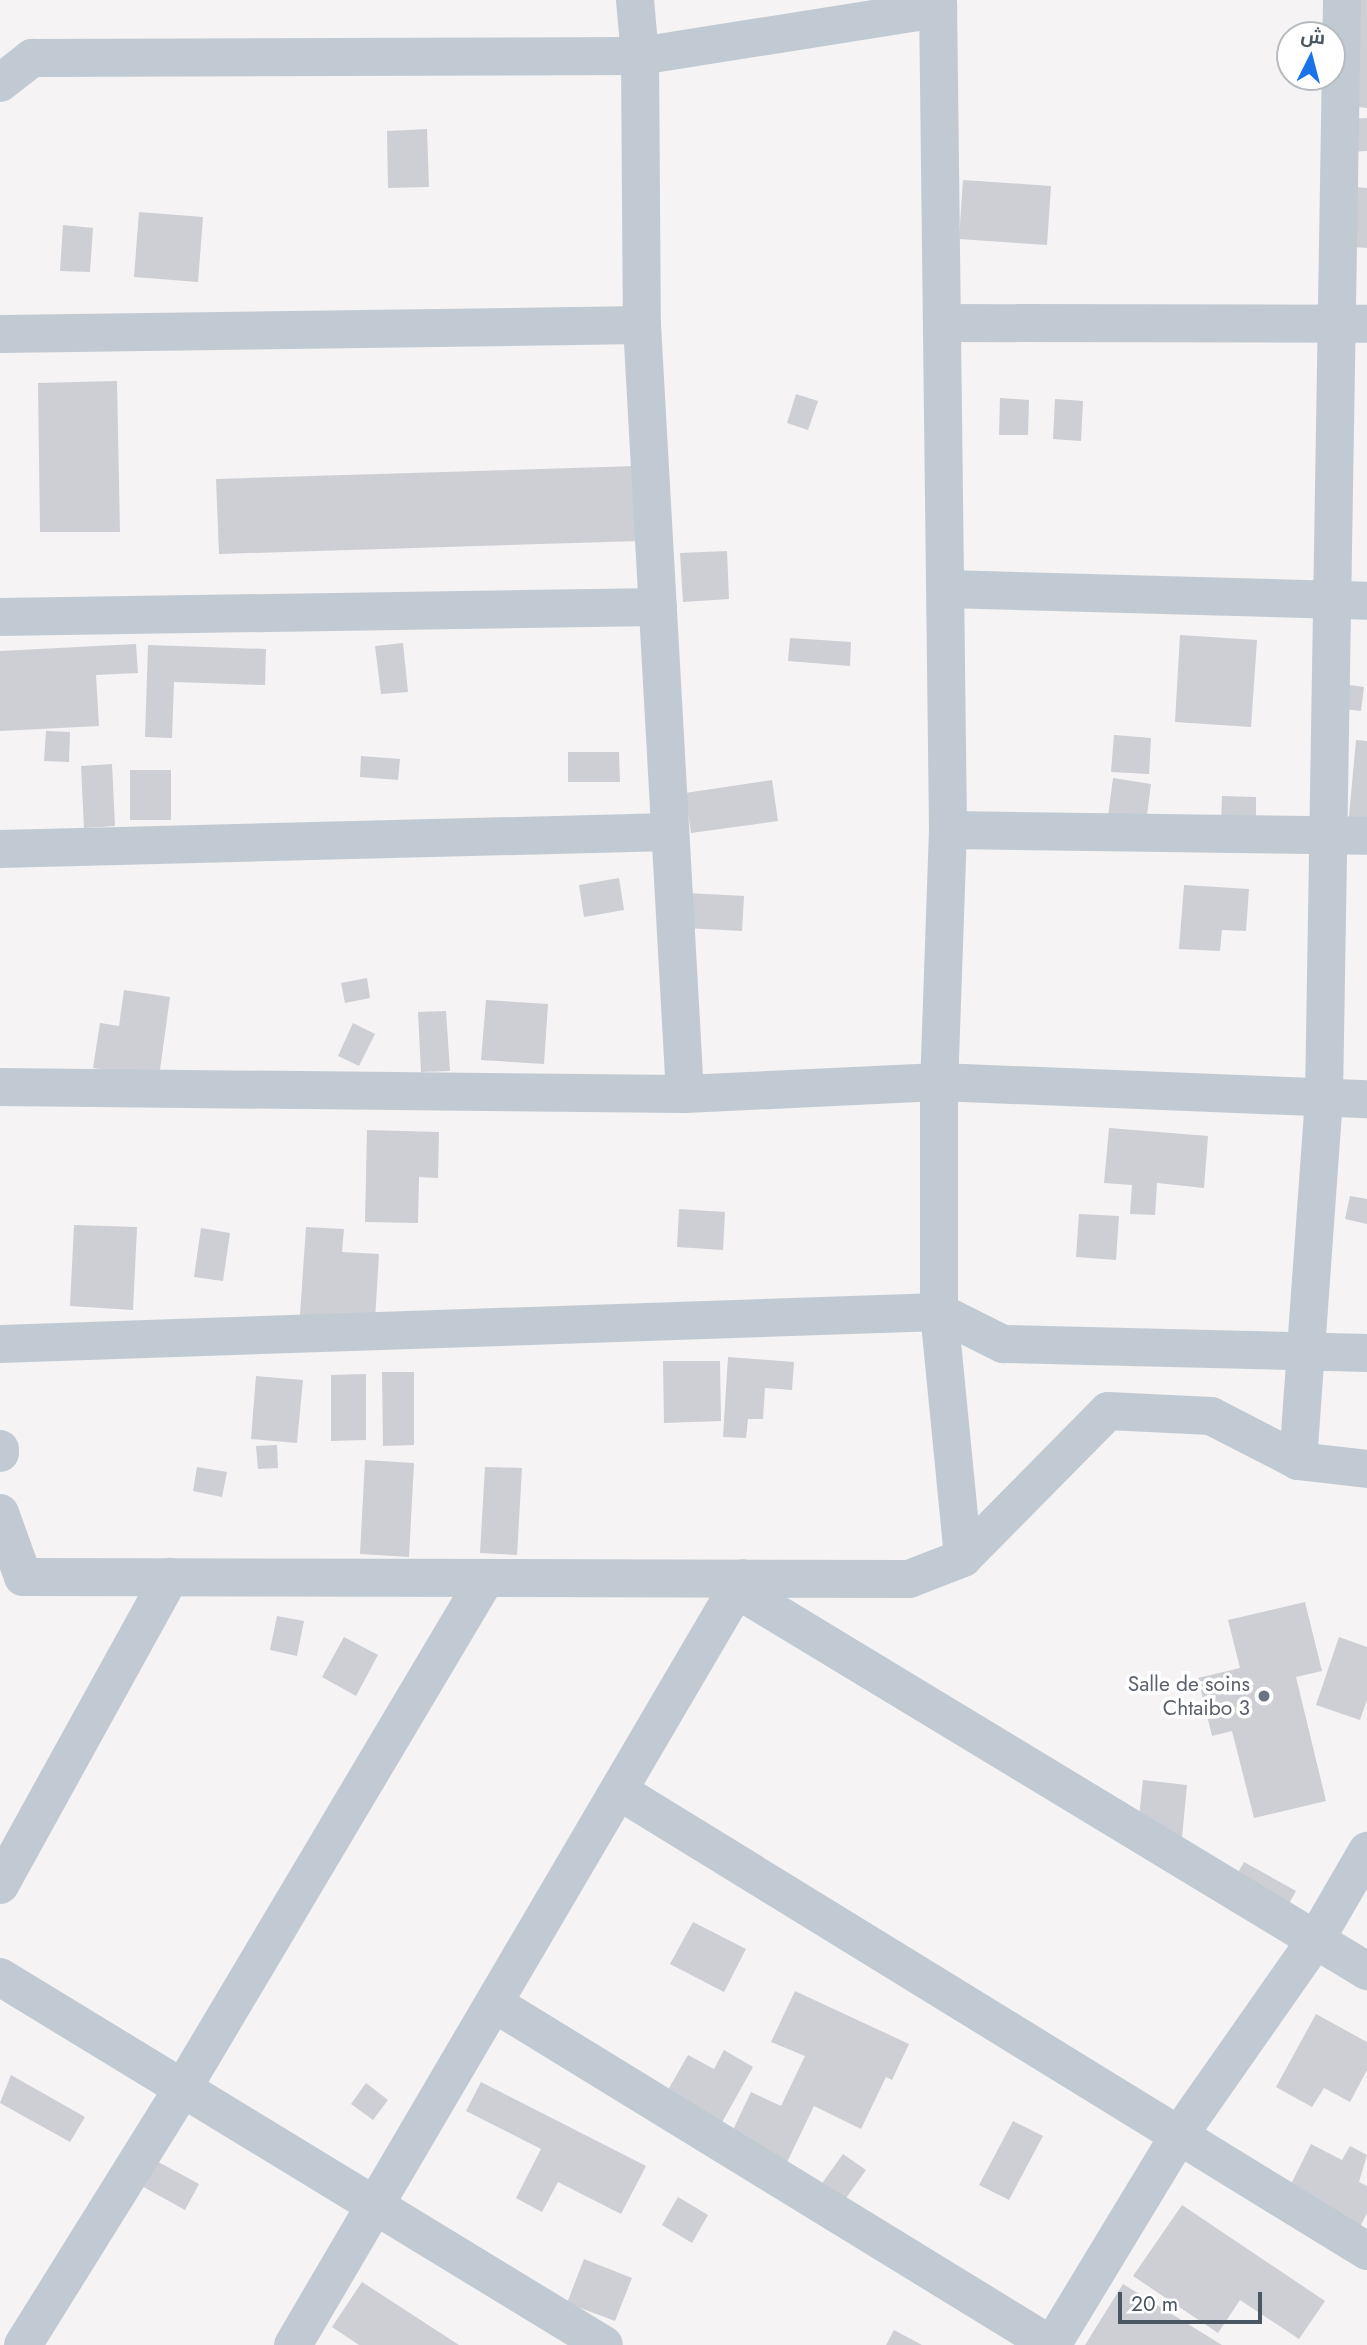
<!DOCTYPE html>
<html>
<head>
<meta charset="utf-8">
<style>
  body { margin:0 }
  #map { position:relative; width:1367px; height:2345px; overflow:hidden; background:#f5f3f3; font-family:Jost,Cairo,sans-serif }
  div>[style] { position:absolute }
  .building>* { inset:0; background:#cdcfd5 }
  .street>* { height:38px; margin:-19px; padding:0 19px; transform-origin:19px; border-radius:19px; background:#c1cad2 }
  .dots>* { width:19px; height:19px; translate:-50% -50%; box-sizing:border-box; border:4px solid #fff; border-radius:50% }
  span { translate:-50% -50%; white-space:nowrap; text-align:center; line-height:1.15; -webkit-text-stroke:7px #fff; paint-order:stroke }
  .worship-label { font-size:21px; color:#5b616d }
  .right { translate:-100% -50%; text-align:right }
  .north { position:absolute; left:1276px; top:21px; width:70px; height:70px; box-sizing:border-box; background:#fff; border:2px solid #b7bbc0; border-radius:50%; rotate:6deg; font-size:19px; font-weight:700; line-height:28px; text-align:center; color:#4a5661 }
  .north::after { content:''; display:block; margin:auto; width:24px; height:32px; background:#1a73e8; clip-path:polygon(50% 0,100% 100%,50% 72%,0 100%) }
  .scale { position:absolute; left:1118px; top:2292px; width:144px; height:32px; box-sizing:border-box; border:4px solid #4a5661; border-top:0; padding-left:9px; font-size:21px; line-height:24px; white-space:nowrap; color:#4a5661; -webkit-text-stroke:5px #fff; paint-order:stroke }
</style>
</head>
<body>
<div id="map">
  <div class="building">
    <i style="clip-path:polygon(1330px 0,1367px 0,1367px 108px,1337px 105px)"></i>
    <i style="clip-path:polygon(1367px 118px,1367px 151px,1331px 153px,1329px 120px)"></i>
    <i style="clip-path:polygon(427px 129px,429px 187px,388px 188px,387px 131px)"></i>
    <i style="clip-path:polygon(963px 180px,1051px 186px,1047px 245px,959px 239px)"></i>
    <i style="clip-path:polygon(1328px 185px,1367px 188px,1367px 248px,1324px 245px)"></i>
    <i style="clip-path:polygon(139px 212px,203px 217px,198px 282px,134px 277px)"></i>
    <i style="clip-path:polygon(63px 225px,93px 228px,90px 272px,60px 271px)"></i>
    <i style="clip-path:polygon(117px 381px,120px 532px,40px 532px,38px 383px)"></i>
    <i style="clip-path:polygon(796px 394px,818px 401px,808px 430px,787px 423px)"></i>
    <i style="clip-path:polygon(1000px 398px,1029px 400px,1028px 435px,999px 435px)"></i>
    <i style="clip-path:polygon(1055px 399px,1083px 401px,1081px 441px,1053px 439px)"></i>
    <i style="clip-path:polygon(637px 466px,640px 541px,219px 554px,216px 479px)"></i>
    <i style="clip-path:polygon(727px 551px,729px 599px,683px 602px,680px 553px)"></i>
    <i style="clip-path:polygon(1180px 635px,1257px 640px,1251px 727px,1175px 722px)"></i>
    <i style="clip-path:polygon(790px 638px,851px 642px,850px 666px,788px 661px)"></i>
    <i style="clip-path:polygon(403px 643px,408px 692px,381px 694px,375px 646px)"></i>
    <i style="clip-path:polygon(136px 644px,138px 673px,96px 675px,99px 726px,0 731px,0 651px)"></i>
    <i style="clip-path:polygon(148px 645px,266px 649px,265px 685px,174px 682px,172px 738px,145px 737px)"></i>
    <i style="clip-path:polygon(1328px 682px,1364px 687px,1361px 711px,1325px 707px)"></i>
    <i style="clip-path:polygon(46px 731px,70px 732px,69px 762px,44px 761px)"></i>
    <i style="clip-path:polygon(1114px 735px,1151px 738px,1149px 774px,1111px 772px)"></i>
    <i style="clip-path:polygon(1356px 740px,1367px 741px,1367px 829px,1348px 827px)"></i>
    <i style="clip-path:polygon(568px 752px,619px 752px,620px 782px,568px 782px)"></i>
    <i style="clip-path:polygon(361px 756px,400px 759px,398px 780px,360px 777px)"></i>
    <i style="clip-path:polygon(112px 764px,115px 826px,84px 828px,81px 766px)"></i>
    <i style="clip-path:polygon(130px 770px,171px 770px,171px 820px,130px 820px)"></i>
    <i style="clip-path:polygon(1113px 778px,1151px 784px,1145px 830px,1107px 824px)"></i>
    <i style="clip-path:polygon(772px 780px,778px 821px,691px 833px,685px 793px)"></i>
    <i style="clip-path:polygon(1222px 796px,1256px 797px,1256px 824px,1221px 824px)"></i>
    <i style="clip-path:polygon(619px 878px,624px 910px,584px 917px,579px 885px)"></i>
    <i style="clip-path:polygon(1184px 885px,1249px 889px,1246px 931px,1222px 930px,1220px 951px,1179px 949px)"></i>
    <i style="clip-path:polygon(687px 893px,744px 896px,742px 931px,685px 928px)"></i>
    <i style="clip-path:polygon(367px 978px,370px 998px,345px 1003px,341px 983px)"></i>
    <i style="clip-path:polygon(124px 990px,170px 997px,159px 1077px,93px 1068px,100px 1023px,119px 1026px)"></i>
    <i style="clip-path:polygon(486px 1000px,548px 1004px,544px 1064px,481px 1060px)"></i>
    <i style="clip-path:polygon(446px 1011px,450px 1071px,421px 1072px,418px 1012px)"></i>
    <i style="clip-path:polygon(353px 1023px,375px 1034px,359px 1066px,338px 1056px)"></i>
    <i style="clip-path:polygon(1109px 1128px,1208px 1136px,1204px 1188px,1157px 1183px,1155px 1215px,1130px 1214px,1132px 1185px,1104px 1183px)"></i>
    <i style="clip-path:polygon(367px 1130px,439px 1132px,438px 1178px,419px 1177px,418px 1223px,365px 1222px)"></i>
    <i style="clip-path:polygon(1350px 1196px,1367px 1199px,1367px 1224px,1345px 1219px)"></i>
    <i style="clip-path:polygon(679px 1209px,725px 1212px,723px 1250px,677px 1247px)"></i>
    <i style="clip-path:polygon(1079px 1214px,1119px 1216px,1116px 1260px,1076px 1257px)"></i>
    <i style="clip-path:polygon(74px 1225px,137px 1227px,133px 1310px,70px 1306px)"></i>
    <i style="clip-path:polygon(306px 1227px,344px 1229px,342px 1252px,379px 1254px,375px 1320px,300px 1315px)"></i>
    <i style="clip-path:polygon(201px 1228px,230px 1233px,223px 1281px,194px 1277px)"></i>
    <i style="clip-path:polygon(728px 1357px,794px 1362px,792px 1390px,765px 1388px,763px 1419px,748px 1419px,746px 1438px,723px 1437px)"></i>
    <i style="clip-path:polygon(663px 1361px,720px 1361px,721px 1421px,664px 1423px)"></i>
    <i style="clip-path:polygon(382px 1372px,414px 1372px,414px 1445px,383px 1446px)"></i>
    <i style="clip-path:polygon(366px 1374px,366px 1440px,331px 1441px,331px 1375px)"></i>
    <i style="clip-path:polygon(256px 1376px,303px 1380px,297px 1443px,251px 1439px)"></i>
    <i style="clip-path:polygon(277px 1445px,278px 1468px,258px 1469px,256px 1446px)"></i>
    <i style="clip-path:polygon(365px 1460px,414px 1463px,409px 1557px,360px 1554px)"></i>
    <i style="clip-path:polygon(197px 1467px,227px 1472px,222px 1497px,193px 1491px)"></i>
    <i style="clip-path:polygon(485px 1467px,522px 1468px,517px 1555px,480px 1553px)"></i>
    <i style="clip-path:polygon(1305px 1602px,1322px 1671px,1296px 1677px,1326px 1801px,1254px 1818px,1232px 1731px,1212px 1736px,1198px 1678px,1240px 1668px,1228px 1620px)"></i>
    <i style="clip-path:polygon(277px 1616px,304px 1621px,297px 1656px,270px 1650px)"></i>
    <i style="clip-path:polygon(344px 1637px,378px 1655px,356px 1696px,322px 1677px)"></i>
    <i style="clip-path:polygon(1339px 1637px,1367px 1647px,1367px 1700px,1360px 1720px,1316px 1705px)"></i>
    <i style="clip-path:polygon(1143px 1780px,1187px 1785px,1181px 1848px,1136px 1844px)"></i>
    <i style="clip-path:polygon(1244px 1862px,1296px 1891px,1275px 1929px,1223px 1899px)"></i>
    <i style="clip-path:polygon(693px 1922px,746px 1949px,724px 1992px,670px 1964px)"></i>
    <i style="clip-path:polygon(795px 1991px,909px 2044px,892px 2080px,886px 2077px,861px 2129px,814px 2106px,779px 2179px,722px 2153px,751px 2092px,781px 2106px,805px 2056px,771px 2042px)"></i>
    <i style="clip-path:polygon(1316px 2014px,1367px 2042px,1367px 2070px,1350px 2102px,1324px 2088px,1312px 2107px,1276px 2087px)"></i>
    <i style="clip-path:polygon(724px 2050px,753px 2067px,716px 2133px,661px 2102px,688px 2055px,714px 2069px)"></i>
    <i style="clip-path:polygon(11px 2075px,85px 2117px,70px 2142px,0 2103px)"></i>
    <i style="clip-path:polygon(481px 2082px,646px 2166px,621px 2214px,558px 2182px,542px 2212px,516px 2198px,541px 2149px,466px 2111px)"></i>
    <i style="clip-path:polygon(366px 2083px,388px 2100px,373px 2120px,351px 2104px)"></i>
    <i style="clip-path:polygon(1013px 2121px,1043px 2136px,1009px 2200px,979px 2185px)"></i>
    <i style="clip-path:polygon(1311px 2144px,1342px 2160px,1350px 2146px,1367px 2155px,1359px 2182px,1367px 2186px,1367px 2213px,1351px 2245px,1279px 2208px)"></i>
    <i style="clip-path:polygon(843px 2154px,866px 2170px,836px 2212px,813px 2196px)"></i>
    <i style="clip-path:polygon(151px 2158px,199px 2184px,185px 2210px,138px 2184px)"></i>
    <i style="clip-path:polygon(678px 2197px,708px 2215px,692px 2243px,662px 2225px)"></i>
    <i style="clip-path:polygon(1182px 2205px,1325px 2301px,1299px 2339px,1240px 2300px,1218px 2333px,1133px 2276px)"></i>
    <i style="clip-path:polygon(584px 2259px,632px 2278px,615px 2321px,567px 2303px)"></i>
    <i style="clip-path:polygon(362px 2282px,459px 2345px,359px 2345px,332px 2327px)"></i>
    <i style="clip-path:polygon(1123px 2284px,1222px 2345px,1085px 2345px)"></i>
    <i style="clip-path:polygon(894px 2330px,922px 2345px,886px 2345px)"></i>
  </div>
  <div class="street">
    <i style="left:635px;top:0;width:56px;rotate:84.9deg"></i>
    <i style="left:640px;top:56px;width:269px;rotate:89.6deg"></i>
    <i style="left:642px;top:325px;width:770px;rotate:86.8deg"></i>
    <i style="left:938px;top:0;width:830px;rotate:89.31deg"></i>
    <i style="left:948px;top:830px;width:252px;rotate:92deg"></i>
    <i style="left:939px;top:1082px;width:230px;rotate:90deg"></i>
    <i style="left:939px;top:1312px;width:247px;rotate:84.4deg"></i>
    <i style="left:0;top:83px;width:41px;rotate:-38deg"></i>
    <i style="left:32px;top:58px;width:608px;rotate:-0.19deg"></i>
    <i style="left:640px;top:56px;width:302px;rotate:-9deg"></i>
    <i style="left:945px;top:323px;width:422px;rotate:0.1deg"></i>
    <i style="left:0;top:334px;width:642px;rotate:-0.8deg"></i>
    <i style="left:947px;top:589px;width:420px;rotate:1.6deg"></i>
    <i style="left:0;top:617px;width:658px;rotate:-0.87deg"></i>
    <i style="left:948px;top:830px;width:419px;rotate:0.8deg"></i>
    <i style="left:0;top:849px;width:670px;rotate:-1.45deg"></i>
    <i style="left:0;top:1087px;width:685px;rotate:0.59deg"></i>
    <i style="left:685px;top:1094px;width:254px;rotate:-2.7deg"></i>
    <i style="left:939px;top:1082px;width:428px;rotate:2.3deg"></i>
    <i style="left:0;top:1344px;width:940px;rotate:-1.95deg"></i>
    <i style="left:939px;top:1312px;width:72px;rotate:26.6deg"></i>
    <i style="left:1003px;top:1344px;width:364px;rotate:1.4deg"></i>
    <i style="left:0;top:1449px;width:4px;rotate:90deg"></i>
    <i style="left:1298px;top:1461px;width:364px;rotate:-85.9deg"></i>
    <i style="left:1324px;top:1098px;width:1098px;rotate:-89.06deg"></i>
    <i style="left:0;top:1513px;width:68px;rotate:70.2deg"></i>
    <i style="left:23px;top:1577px;width:886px;rotate:0.13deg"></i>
    <i style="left:909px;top:1579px;width:58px;rotate:-21.3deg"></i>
    <i style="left:963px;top:1558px;width:206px;rotate:-45.4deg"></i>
    <i style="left:1108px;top:1411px;width:103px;rotate:2.8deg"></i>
    <i style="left:1211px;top:1416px;width:98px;rotate:27.3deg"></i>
    <i style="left:1298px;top:1461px;width:69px;rotate:6.6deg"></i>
    <i style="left:736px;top:1589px;width:738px;rotate:31.19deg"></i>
    <i style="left:619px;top:1791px;width:878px;rotate:31.59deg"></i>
    <i style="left:0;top:1885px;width:352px;rotate:-61.1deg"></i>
    <i style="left:0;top:1977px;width:707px;rotate:31.35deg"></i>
    <i style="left:495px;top:2004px;width:652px;rotate:31.52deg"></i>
    <i style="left:23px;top:2345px;width:305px;rotate:-58.1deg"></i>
    <i style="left:184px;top:2086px;width:591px;rotate:-59.27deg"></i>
    <i style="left:293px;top:2345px;width:889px;rotate:-59.6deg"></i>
    <i style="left:1052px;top:2345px;width:245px;rotate:-58.8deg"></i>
    <i style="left:1179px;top:2135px;width:239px;rotate:-55deg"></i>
    <i style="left:1316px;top:1939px;width:102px;rotate:-59.9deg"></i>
  </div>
  <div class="dots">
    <i style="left:1264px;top:1696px;background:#6b7280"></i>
  </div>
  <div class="worship-label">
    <span class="right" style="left:1250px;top:1696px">Salle de soins<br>Chtaibo 3</span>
  </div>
  <div class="north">ش</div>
  <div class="scale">20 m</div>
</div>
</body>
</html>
